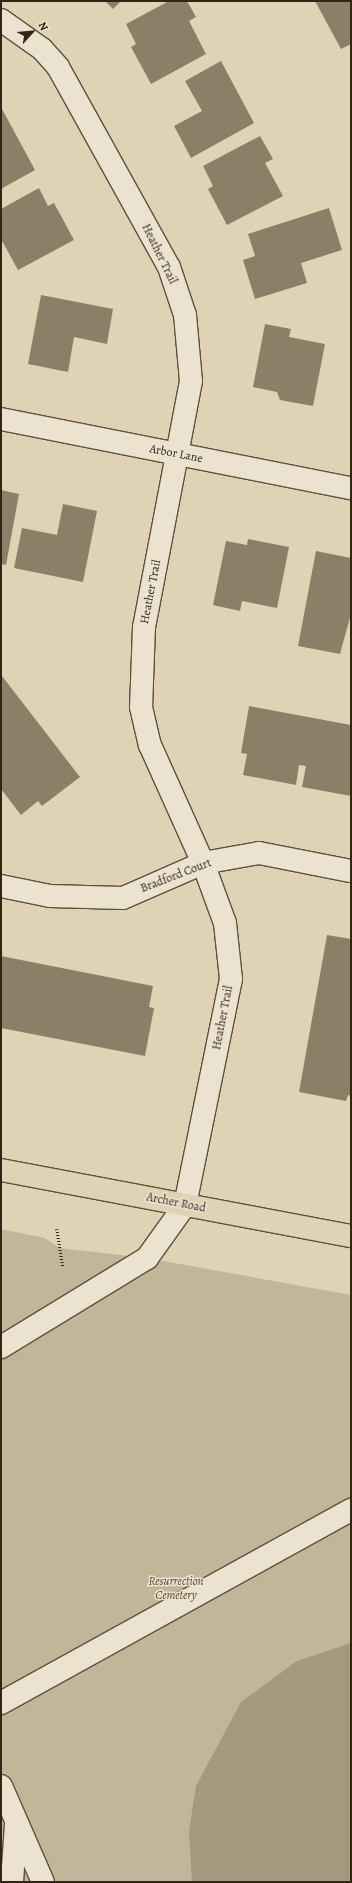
<!DOCTYPE html>
<html>
<head>
<meta charset="utf-8">
<style>
  body { margin:0 }
  #map { position:relative; width:352px; height:1883px; overflow:hidden; background:#e0d3b5; font-family:Alegreya,serif }
  div>[style] { position:absolute }
  .green>* { inset:0; background:#c3b599 }
  .water>* { inset:0; background:#a5987e }
  .building>* { inset:0; background:#8d7f67 }
  .path>* { height:2.5px; margin-top:-1.25px; transform-origin:0; background:repeating-linear-gradient(90deg,#332413 0 1px,transparent 0 3px) }
  .roads { filter:drop-shadow(1px 0 #5e503c) drop-shadow(-1px 0 #5e503c) drop-shadow(0 1px #5e503c) drop-shadow(0 -1px #5e503c) }
  .minor>* { height:22px; margin:-11px; padding:0 11px; transform-origin:11px; border-radius:11px; background:#ebe2cf }
  .major>* { height:22px; margin:-11px; padding:0 11px; transform-origin:11px; border-radius:11px; background:#e0d3b5 }
  span { translate:-50% -50%; white-space:nowrap; text-align:center; line-height:1.15; -webkit-text-stroke:3px #ebe2cf; paint-order:stroke }
  .street-label { font-size:12px; color:#332413 }
  .park-label { font-size:12px; color:#574834; font-style:italic }
  .frame { position:absolute; inset:0; border:2px solid #332413; pointer-events:none }
  .north { position:absolute; left:12px; top:12px; width:40px; height:40px; -webkit-text-stroke:3px #ebe2cf; paint-order:stroke; rotate:63deg; font-size:11px; font-weight:700; line-height:16px; text-align:center; color:#332413 }
  .north::after { content:''; display:block; margin:auto; width:14px; height:18px; background:#332413; clip-path:polygon(50% 0,100% 100%,50% 72%,0 100%) }
</style>
</head>
<body>
<div id="map">
  <div class="green">
    <i style="clip-path:polygon(1px 1229px,45px 1238px,59px 1248px,147px 1258px,351px 1295px,351px 1882px,1px 1882px)"></i>
  </div>
  <div class="water">
    <i style="clip-path:polygon(351px 1643px,351px 1882px,192px 1882px,189px 1831px,196px 1786px,241px 1702px,297px 1661px)"></i>
  </div>
  <div class="building">
    <i style="clip-path:polygon(105px 1px,121px 1px,113px 9px)"></i>
    <i style="clip-path:polygon(169px 1px,187px 1px,196px 17px,189px 21px,206px 54px,151px 84px,131px 47px,136px 44px,126px 24px)"></i>
    <i style="clip-path:polygon(315px 1px,351px 1px,351px 44px,341px 49px)"></i>
    <i style="clip-path:polygon(221px 61px,254px 123px,191px 158px,174px 126px,202px 111px,185px 81px)"></i>
    <i style="clip-path:polygon(2px 109px,35px 170px,1px 189px,1px 110px)"></i>
    <i style="clip-path:polygon(260px 136px,273px 159px,265px 163px,283px 196px,227px 225px,208px 189px,213px 186px,203px 166px)"></i>
    <i style="clip-path:polygon(39px 188px,48px 206px,54px 203px,74px 240px,18px 270px,1px 239px,1px 209px)"></i>
    <i style="clip-path:polygon(329px 208px,342px 250px,301px 263px,307px 283px,255px 299px,243px 260px,255px 256px,248px 234px)"></i>
    <i style="clip-path:polygon(41px 295px,113px 309px,107px 344px,74px 337px,68px 372px,28px 364px)"></i>
    <i style="clip-path:polygon(265px 324px,291px 329px,289px 337px,325px 344px,313px 406px,280px 400px,277px 392px,253px 387px)"></i>
    <i style="clip-path:polygon(1px 490px,19px 494px,6px 565px,1px 564px)"></i>
    <i style="clip-path:polygon(63px 504px,97px 511px,83px 582px,14px 568px,22px 528px,57px 535px)"></i>
    <i style="clip-path:polygon(248px 539px,289px 547px,277px 608px,242px 601px,240px 611px,213px 605px,226px 541px,247px 545px)"></i>
    <i style="clip-path:polygon(316px 551px,351px 558px,351px 614px,340px 654px,298px 646px)"></i>
    <i style="clip-path:polygon(2px 676px,80px 777px,42px 806px,38px 801px,21px 815px,1px 789px)"></i>
    <i style="clip-path:polygon(249px 706px,351px 725px,351px 796px,302px 787px,306px 766px,299px 765px,296px 785px,243px 775px,247px 754px,241px 753px)"></i>
    <i style="clip-path:polygon(327px 935px,351px 939px,351px 1096px,348px 1095px,346px 1101px,299px 1092px)"></i>
    <i style="clip-path:polygon(1px 956px,153px 986px,149px 1007px,154px 1008px,145px 1056px,1px 1028px)"></i>
  </div>
  <div class="path">
    <i style="left:57px;top:1229px;width:39px;rotate:81deg"></i>
  </div>
  <div class="roads">
    <div class="minor">
      <i style="left:1px;top:20px;width:50px;rotate:35.3deg"></i>
      <i style="left:42px;top:49px;width:24px;rotate:48deg"></i>
      <i style="left:58px;top:67px;width:229px;rotate:61deg"></i>
      <i style="left:169px;top:267px;width:51px;rotate:71.6deg"></i>
      <i style="left:185px;top:315px;width:66px;rotate:84.8deg"></i>
      <i style="left:191px;top:381px;width:250px;rotate:100.8deg"></i>
      <i style="left:144px;top:627px;width:80px;rotate:92.1deg"></i>
      <i style="left:141px;top:707px;width:39px;rotate:77deg"></i>
      <i style="left:150px;top:745px;width:129px;rotate:65.8deg"></i>
      <i style="left:203px;top:863px;width:64px;rotate:69.9deg"></i>
      <i style="left:225px;top:923px;width:56px;rotate:83.9deg"></i>
      <i style="left:231px;top:979px;width:231px;rotate:101.5deg"></i>
      <i style="left:185px;top:1205px;width:65px;rotate:125.6deg"></i>
      <i style="left:147px;top:1258px;width:171px;rotate:148.6deg"></i>
      <i style="left:1px;top:419px;width:357px;rotate:11.2deg"></i>
      <i style="left:1px;top:886px;width:50px;rotate:11.5deg"></i>
      <i style="left:50px;top:896px;width:73px;rotate:1.6deg"></i>
      <i style="left:123px;top:898px;width:87px;rotate:-23.6deg"></i>
      <i style="left:203px;top:863px;width:57px;rotate:-10.1deg"></i>
      <i style="left:259px;top:853px;width:94px;rotate:11.1deg"></i>
      <i style="left:1px;top:1703px;width:400px;rotate:-28.9deg"></i>
      <i style="left:1px;top:1786px;width:105px;rotate:66.4deg"></i>
      <i style="left:12px;top:1882px;width:57px;rotate:-86deg"></i>
    </div>
    <div class="major">
      <i style="left:1px;top:1170px;width:356px;rotate:10.7deg"></i>
    </div>
  </div>
  <div class="street-label">
    <span style="left:159px;top:254px;rotate:64deg">Heather Trail</span>
    <span style="left:176px;top:454px;rotate:11deg">Arbor Lane</span>
    <span style="left:151px;top:592px;rotate:-79deg">Heather Trail</span>
    <span style="left:176px;top:876px;rotate:-21deg">Bradford Court</span>
    <span style="left:223px;top:1018px;rotate:-79deg">Heather Trail</span>
    <span style="left:176px;top:1203px;rotate:11deg">Archer Road</span>
  </div>
  <div class="park-label">
    <span style="left:176px;top:1589px">Resurrection<br>Cemetery</span>
  </div>
  <div class="frame"></div>
  <div class="north">N</div>
</div>
</body>
</html>
